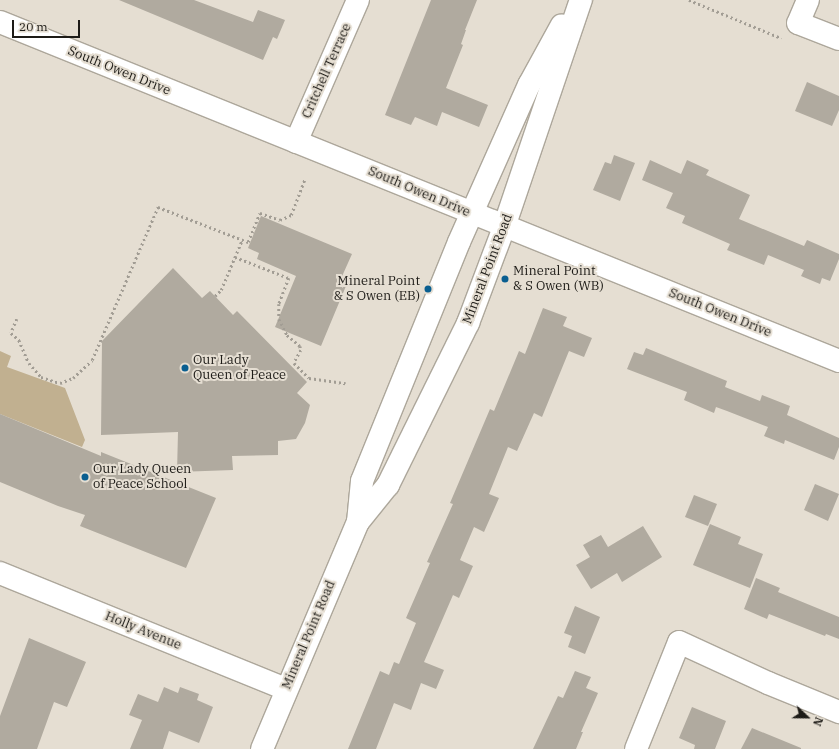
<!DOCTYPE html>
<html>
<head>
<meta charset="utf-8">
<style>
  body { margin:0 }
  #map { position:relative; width:839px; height:749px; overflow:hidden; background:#e5ded2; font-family:"IBM Plex Serif",serif }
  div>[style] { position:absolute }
  .green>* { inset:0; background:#c1b090 }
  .building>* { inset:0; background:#b0aa9f }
  .path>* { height:2.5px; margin-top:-1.25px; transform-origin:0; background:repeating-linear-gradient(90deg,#a29d94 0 2px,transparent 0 5px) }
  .roads { filter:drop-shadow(1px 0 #ada79b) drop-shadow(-1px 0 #ada79b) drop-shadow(0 1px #ada79b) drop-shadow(0 -1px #ada79b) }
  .minor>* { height:22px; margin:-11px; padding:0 11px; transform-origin:11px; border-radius:11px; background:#fff }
  .major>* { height:22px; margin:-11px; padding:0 11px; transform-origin:11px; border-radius:11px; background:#fff }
  .dots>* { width:11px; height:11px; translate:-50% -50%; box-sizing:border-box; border:2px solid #e5ded2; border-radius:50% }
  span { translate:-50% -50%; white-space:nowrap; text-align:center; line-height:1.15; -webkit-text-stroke:4px #e5ded2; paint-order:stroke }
  .street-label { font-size:13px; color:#1d1b17 }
  .poi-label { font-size:13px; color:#1d1b17 }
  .left { translate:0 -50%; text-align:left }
  .right { translate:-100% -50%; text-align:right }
  .north { position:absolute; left:787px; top:697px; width:40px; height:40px; -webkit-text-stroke:3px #e5ded2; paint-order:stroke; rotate:112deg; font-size:11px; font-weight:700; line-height:16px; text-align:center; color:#1d1b17 }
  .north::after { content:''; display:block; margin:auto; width:14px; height:18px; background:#1d1b17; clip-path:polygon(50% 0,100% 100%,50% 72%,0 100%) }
  .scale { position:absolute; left:12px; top:20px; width:68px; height:18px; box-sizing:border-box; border:2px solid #1d1b17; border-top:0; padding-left:5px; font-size:12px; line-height:14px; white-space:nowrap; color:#1d1b17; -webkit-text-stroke:3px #e5ded2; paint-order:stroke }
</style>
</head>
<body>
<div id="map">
  <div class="green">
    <i style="clip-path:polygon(0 351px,11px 356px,7px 367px,65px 388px,85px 440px,82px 447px,0 414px)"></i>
  </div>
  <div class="building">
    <i style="clip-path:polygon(119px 0,194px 0,253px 22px,258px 10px,285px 20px,277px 39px,273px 37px,263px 60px)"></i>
    <i style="clip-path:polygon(431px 0,477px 0,465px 30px,466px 30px,461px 44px,463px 45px,446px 88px,488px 105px,479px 127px,442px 112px,437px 126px,415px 117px,411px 125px,385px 115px)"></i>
    <i style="clip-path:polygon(807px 82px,839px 96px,839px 110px,832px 126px,795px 111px)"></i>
    <i style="clip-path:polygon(614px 155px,635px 163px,620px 201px,593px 190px,605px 162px,611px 164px)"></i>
    <i style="clip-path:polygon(650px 160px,681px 174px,687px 160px,709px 170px,706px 175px,750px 195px,739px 219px,804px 246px,807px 240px,839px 254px,839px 259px,830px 281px,822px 278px,820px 284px,801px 276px,804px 270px,768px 255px,764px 265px,727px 250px,730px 244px,682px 223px,685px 216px,666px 208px,673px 193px,642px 180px)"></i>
    <i style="clip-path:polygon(261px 216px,352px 254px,339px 283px,346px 286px,321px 346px,275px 327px,296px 276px,257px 259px,259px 253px,248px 248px)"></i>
    <i style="clip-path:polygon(173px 268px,202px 298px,210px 291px,233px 315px,237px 311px,307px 382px,297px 393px,310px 405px,305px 423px,296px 439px,278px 441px,278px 455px,232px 456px,233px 470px,177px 472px,178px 432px,101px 435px,102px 341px)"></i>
    <i style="clip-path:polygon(543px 308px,567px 317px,563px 326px,592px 338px,584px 357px,569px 351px,542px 417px,534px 413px,517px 451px,508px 447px,489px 494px,499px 498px,484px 532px,474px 527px,460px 560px,473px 566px,459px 598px,453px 595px,424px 662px,444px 670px,436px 689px,421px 683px,411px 710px,394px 703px,376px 749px,348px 749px,380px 671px,389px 675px,394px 662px,399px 664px,416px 623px,406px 618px,430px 563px,427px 562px,453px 504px,450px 503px,490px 409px,494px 411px,519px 351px,525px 354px)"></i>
    <i style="clip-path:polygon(646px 348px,727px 381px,725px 387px,760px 401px,762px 395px,790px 406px,787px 415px,839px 438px,839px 447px,834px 460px,785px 440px,784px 444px,764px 436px,768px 427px,727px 411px,716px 407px,714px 413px,684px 400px,687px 392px,627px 369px,634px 352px,643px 355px)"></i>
    <i style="clip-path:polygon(0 414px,101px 456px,101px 452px,216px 498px,186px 568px,80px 526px,85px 515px,58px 506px,0 482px)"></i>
    <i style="clip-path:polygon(815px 484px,839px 494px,828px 521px,804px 510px)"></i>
    <i style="clip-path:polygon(694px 495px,717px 504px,708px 526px,685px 517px)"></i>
    <i style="clip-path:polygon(710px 524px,741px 537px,738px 544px,763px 554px,750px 588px,693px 565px)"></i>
    <i style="clip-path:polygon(643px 526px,662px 557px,622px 582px,617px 573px,591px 589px,576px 565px,590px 557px,583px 545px,601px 535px,608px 547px)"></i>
    <i style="clip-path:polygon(756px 578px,780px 588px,778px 592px,839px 617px,839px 639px,826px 634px,825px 636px,769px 614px,767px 619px,744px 609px)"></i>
    <i style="clip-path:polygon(575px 606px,600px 617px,585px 654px,568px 647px,572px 636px,564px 633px)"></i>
    <i style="clip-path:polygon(29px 638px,86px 662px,67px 707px,54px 702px,37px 749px,0 749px,0 716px)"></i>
    <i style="clip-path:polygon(575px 671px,591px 677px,586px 688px,598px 693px,581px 732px,583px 732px,576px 749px,533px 749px,558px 696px,563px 698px)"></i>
    <i style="clip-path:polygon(164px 687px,178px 693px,180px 687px,199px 694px,197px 700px,213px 707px,199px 743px,169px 731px,163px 749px,130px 749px,142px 720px,129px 715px,138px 694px,158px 702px)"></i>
    <i style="clip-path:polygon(692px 707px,726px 721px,715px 749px,694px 749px,695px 745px,679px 738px)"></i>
    <i style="clip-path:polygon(752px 728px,801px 748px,801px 749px,741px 749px)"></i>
  </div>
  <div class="path">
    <i style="left:689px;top:0;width:100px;rotate:22.4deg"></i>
    <i style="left:235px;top:257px;width:58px;rotate:21.3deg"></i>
    <i style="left:289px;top:278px;width:28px;rotate:111deg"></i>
    <i style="left:279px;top:304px;width:15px;rotate:90deg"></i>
    <i style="left:279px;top:319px;width:18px;rotate:63deg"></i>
    <i style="left:287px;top:335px;width:17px;rotate:40deg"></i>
    <i style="left:300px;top:346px;width:4px;rotate:76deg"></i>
    <i style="left:301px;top:350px;width:15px;rotate:118deg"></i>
    <i style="left:294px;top:363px;width:21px;rotate:45deg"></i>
    <i style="left:309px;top:378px;width:37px;rotate:8deg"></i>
    <i style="left:215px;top:296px;width:8px;rotate:-45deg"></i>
    <i style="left:221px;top:290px;width:54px;rotate:-67.2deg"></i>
    <i style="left:17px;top:319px;width:15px;rotate:113deg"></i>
    <i style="left:11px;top:333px;width:11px;rotate:41deg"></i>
    <i style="left:19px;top:340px;width:25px;rotate:67deg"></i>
    <i style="left:29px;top:363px;width:18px;rotate:49deg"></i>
    <i style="left:41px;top:377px;width:20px;rotate:18deg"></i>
    <i style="left:60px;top:383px;width:14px;rotate:-21deg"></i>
    <i style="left:73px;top:378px;width:26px;rotate:-43deg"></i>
    <i style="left:92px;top:360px;width:167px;rotate:-66.7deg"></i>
    <i style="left:158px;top:207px;width:97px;rotate:21.3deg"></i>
    <i style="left:248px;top:242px;width:31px;rotate:-68deg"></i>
    <i style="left:260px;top:213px;width:21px;rotate:19deg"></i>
    <i style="left:280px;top:220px;width:12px;rotate:-24deg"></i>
    <i style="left:291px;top:215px;width:39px;rotate:-69deg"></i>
  </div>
  <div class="roads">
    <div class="minor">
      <i style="left:808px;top:0;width:25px;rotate:113deg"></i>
      <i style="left:798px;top:23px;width:44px;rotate:21.3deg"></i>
      <i style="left:0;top:22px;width:905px;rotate:22deg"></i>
      <i style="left:296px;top:142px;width:155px;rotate:-66.4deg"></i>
      <i style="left:0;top:573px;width:309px;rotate:22.1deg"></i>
      <i style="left:636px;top:749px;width:115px;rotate:-68.1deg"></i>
      <i style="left:679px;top:642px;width:98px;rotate:24.7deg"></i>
      <i style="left:768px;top:683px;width:77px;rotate:22.2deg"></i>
    </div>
    <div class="major">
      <i style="left:358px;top:522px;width:41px;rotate:-84.4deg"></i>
      <i style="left:362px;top:481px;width:258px;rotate:-67.9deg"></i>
      <i style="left:459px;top:242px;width:172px;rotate:-66deg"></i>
      <i style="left:529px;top:85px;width:68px;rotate:-61.2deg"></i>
      <i style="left:262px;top:749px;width:246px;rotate:-67.1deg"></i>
      <i style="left:358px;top:522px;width:48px;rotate:-51deg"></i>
      <i style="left:388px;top:485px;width:181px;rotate:-63.7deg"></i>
      <i style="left:468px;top:323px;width:103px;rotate:-69.4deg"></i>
      <i style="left:504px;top:227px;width:240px;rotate:-71.3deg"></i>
    </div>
  </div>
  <div class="dots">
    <i style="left:505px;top:279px;background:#095e90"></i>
    <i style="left:428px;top:289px;background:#095e90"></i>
    <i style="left:185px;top:368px;background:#095e90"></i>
    <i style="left:85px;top:477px;background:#095e90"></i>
  </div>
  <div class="street-label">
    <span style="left:119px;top:71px;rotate:22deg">South Owen Drive</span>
    <span style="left:327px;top:71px;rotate:-66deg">Critchell Terrace</span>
    <span style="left:419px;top:192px;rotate:23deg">South Owen Drive</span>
    <span style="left:488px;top:269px;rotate:-69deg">Mineral Point Road</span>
    <span style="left:720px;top:313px;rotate:22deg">South Owen Drive</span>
    <span style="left:143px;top:631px;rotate:22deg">Holly Avenue</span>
    <span style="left:309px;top:635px;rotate:-67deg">Mineral Point Road</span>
  </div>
  <div class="poi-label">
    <span class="left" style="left:513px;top:279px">Mineral Point<br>&amp; S Owen (WB)</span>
    <span class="right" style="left:420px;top:289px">Mineral Point<br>&amp; S Owen (EB)</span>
    <span class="left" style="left:193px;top:368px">Our Lady<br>Queen of Peace</span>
    <span class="left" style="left:93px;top:477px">Our Lady Queen<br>of Peace School</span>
  </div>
  <div class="north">N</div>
  <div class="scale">20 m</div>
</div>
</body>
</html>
